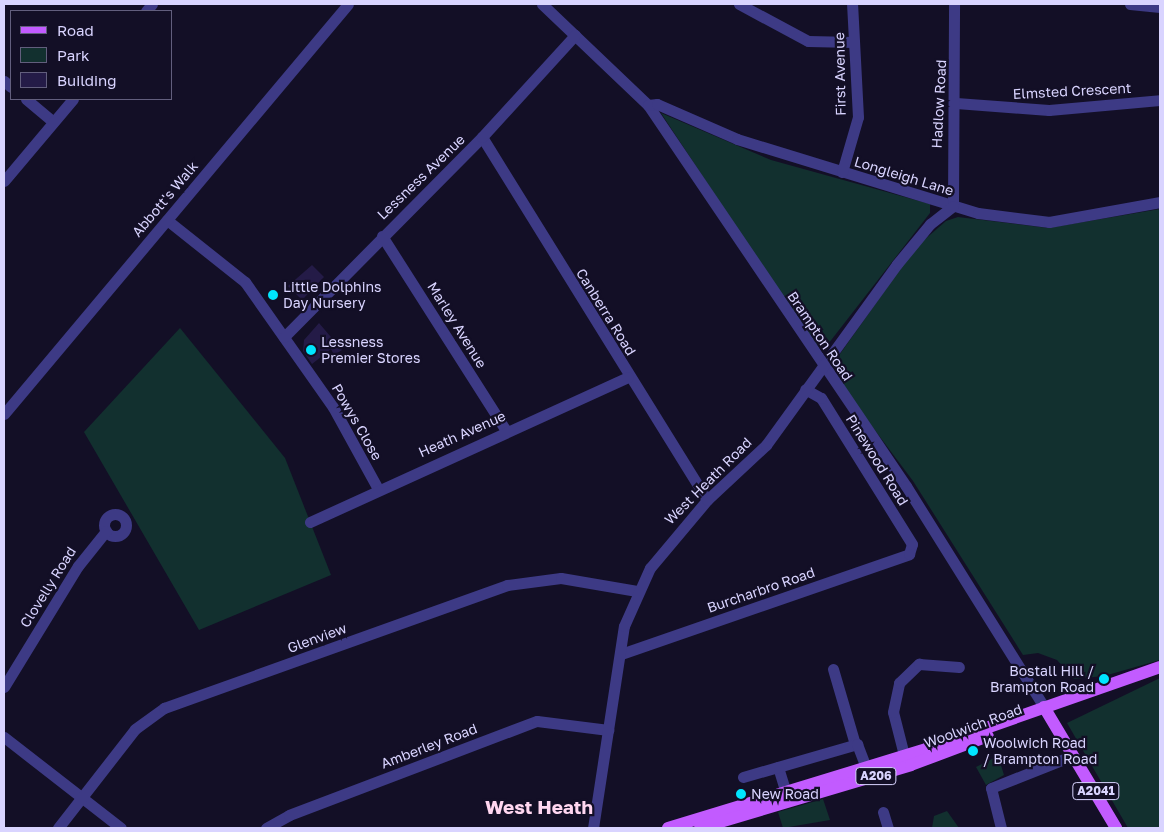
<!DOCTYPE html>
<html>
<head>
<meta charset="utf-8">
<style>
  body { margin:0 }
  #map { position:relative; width:1164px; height:832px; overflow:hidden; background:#130f26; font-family:"Golos Text",sans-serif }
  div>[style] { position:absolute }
  .green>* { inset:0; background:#12302f }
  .building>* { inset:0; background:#241b47 }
  .minor>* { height:11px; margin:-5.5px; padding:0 5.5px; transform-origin:5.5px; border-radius:5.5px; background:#3d3a85 }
  .minor>.ring { margin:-5.5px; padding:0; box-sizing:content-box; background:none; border:11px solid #3d3a85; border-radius:50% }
  .major>* { height:12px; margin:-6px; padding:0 6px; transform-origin:6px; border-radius:6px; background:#c25bff }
  .dots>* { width:14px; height:14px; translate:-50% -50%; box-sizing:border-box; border:2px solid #130f26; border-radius:50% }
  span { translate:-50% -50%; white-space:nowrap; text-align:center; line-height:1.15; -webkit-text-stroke:4.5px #130f26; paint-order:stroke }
  .shield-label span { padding:1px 4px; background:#130f26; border:1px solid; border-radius:4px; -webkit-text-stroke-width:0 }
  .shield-label { font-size:12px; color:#d9d4ff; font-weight:700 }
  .street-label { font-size:14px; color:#d9d4ff }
  .poi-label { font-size:14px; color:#d9d4ff }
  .left { translate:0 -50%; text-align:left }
  .right { translate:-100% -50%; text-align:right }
  .district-label { font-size:19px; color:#ffd6f0; font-weight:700 }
  .frame { position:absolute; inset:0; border:5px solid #d9d4ff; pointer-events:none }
  .legend { position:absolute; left:10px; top:10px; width:162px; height:90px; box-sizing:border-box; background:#130f26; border:1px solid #625e7d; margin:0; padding:6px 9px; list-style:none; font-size:15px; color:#d9d4ff }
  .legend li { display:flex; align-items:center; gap:10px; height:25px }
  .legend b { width:25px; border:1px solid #625e7d }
</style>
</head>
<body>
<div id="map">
  <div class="green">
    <i style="clip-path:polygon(661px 113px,771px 160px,930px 204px,930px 213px,825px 348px,816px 348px)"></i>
    <i style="clip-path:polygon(1160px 209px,1160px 660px,1104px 676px,1074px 679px,1057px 660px,1038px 653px,1023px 655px,913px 481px,838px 381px,837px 368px,840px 354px,915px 248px,946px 221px,958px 217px,1048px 228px)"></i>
    <i style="clip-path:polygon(180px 328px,285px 458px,331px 575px,199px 630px,84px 432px)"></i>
    <i style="clip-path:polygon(1160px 678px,1160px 828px,1128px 828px,1067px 723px)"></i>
    <i style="clip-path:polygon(998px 756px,1004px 775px,986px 785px,976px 767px)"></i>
    <i style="clip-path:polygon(823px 799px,830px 820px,783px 828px,778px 812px)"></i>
    <i style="clip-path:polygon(947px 811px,959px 828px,932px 828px,934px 816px)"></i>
  </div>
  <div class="building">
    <i style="clip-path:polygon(312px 265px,324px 277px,302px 300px,288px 286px)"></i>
    <i style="clip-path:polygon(319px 323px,342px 350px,334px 355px,331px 349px,312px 364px,303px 351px,304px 340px)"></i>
  </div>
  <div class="minor">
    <i style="left:542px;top:4px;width:146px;rotate:43.6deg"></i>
    <i style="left:648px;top:105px;width:460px;rotate:55.9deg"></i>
    <i style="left:906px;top:486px;width:261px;rotate:58deg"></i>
    <i style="left:739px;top:4px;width:78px;rotate:28.2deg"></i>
    <i style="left:808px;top:41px;width:46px;rotate:1.2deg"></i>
    <i style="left:1130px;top:4px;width:30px;rotate:6deg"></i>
    <i style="left:146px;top:11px;width:9px;rotate:-49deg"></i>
    <i style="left:4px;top:81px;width:9px;rotate:41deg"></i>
    <i style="left:26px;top:99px;width:35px;rotate:40deg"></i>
    <i style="left:956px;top:103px;width:93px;rotate:4.3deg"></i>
    <i style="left:1049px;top:110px;width:111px;rotate:-5.1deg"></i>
    <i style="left:648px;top:105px;width:9px;rotate:-6deg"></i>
    <i style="left:657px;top:104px;width:87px;rotate:23.6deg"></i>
    <i style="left:737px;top:139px;width:252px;rotate:17.1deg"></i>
    <i style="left:978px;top:213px;width:72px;rotate:7.2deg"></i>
    <i style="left:1049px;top:222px;width:113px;rotate:-10.2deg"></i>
    <i style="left:482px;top:137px;width:427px;rotate:58.2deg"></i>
    <i style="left:842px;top:172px;width:57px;rotate:-73.8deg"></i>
    <i style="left:858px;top:117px;width:113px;rotate:-93deg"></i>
    <i style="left:4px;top:181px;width:107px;rotate:-49.9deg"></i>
    <i style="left:953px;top:206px;width:202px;rotate:-89.7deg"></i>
    <i style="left:167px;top:220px;width:100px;rotate:38.5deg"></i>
    <i style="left:245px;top:282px;width:153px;rotate:54.9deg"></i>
    <i style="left:333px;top:407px;width:94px;rotate:61.2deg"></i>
    <i style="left:382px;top:236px;width:231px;rotate:57.5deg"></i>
    <i style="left:284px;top:337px;width:281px;rotate:-45.3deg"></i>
    <i style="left:482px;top:137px;width:138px;rotate:-47.6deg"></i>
    <i style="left:4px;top:414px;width:535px;rotate:-50deg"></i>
    <i class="ring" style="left:104px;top:514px;width:11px;height:11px"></i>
    <i style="left:310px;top:522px;width:349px;rotate:-24.5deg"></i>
    <i style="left:621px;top:654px;width:305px;rotate:-19.1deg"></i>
    <i style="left:909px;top:554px;width:10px;rotate:-73deg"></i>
    <i style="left:912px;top:544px;width:172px;rotate:-121.9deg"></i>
    <i style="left:821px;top:398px;width:18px;rotate:-151deg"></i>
    <i style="left:833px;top:669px;width:78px;rotate:73.7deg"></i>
    <i style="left:4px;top:687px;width:142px;rotate:-58.6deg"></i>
    <i style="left:78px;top:566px;width:45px;rotate:-51.3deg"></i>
    <i style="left:4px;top:737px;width:148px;rotate:37.9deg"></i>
    <i style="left:904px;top:755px;width:44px;rotate:-104.3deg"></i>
    <i style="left:893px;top:712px;width:30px;rotate:-78deg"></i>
    <i style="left:899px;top:683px;width:28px;rotate:-44deg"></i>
    <i style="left:919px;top:664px;width:40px;rotate:4.3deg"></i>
    <i style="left:778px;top:767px;width:24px;rotate:73deg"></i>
    <i style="left:743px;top:777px;width:119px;rotate:-16.1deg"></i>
    <i style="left:857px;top:744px;width:26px;rotate:69deg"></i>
    <i style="left:883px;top:812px;width:17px;rotate:73deg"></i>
    <i style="left:58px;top:828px;width:125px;rotate:-52.1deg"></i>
    <i style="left:135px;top:729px;width:36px;rotate:-36deg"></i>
    <i style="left:164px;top:708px;width:364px;rotate:-19.7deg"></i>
    <i style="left:507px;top:585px;width:54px;rotate:-7.4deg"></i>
    <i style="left:561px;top:578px;width:77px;rotate:9.7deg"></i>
    <i style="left:266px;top:828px;width:26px;rotate:-29deg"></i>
    <i style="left:289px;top:815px;width:265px;rotate:-20.8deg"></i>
    <i style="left:537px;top:721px;width:72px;rotate:7.2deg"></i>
    <i style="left:593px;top:828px;width:204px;rotate:-81.3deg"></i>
    <i style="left:624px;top:626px;width:64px;rotate:-65.9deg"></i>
    <i style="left:650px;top:568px;width:89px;rotate:-50deg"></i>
    <i style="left:707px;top:500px;width:81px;rotate:-43deg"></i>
    <i style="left:766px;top:445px;width:223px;rotate:-54.1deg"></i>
    <i style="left:897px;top:264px;width:52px;rotate:-50.5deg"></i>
    <i style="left:930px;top:224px;width:29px;rotate:-38deg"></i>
    <i style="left:1001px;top:828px;width:41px;rotate:-104deg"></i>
    <i style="left:991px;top:788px;width:87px;rotate:-21.6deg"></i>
  </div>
  <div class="major">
    <i style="left:1044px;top:707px;width:141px;rotate:59.2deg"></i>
    <i style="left:668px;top:828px;width:270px;rotate:-17deg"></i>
    <i style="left:926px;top:749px;width:248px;rotate:-19.3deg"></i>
    <i style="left:700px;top:828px;width:220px;rotate:-16.6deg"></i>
    <i style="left:911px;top:765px;width:82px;rotate:-20.6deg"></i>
  </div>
  <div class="dots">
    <i style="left:273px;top:295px;background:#00e5ff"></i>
    <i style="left:311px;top:350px;background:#00e5ff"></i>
    <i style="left:1104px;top:679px;background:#00e5ff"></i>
    <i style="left:973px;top:751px;background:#00e5ff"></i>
    <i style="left:741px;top:794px;background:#00e5ff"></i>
  </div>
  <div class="shield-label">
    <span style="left:876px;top:776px">A206</span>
    <span style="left:1096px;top:791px">A2041</span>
  </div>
  <div class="street-label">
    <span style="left:840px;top:74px;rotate:-91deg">First Avenue</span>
    <span style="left:1072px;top:91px;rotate:-3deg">Elmsted Crescent</span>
    <span style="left:939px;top:104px;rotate:-87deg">Hadlow Road</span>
    <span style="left:904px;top:176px;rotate:17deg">Longleigh Lane</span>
    <span style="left:421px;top:177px;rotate:-44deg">Lessness Avenue</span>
    <span style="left:165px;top:199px;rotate:-50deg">Abbott's Walk</span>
    <span style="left:606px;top:312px;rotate:58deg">Canberra Road</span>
    <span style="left:457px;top:325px;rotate:58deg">Marley Avenue</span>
    <span style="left:820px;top:336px;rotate:56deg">Brampton Road</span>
    <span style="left:357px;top:422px;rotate:60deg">Powys Close</span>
    <span style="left:462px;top:434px;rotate:-24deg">Heath Avenue</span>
    <span style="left:877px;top:460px;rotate:58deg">Pinewood Road</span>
    <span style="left:708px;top:481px;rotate:-45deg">West Heath Road</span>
    <span style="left:48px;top:587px;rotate:-58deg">Clovelly Road</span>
    <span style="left:761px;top:590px;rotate:-19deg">Burcharbro Road</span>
    <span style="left:317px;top:638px;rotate:-20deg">Glenview</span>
    <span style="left:973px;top:726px;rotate:-20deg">Woolwich Road</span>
    <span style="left:429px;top:746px;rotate:-21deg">Amberley Road</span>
  </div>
  <div class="poi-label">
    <span class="left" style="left:283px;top:295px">Little Dolphins<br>Day Nursery</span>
    <span class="left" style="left:321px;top:350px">Lessness<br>Premier Stores</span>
    <span class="right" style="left:1094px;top:679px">Bostall Hill /<br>Brampton Road</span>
    <span class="left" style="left:983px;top:751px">Woolwich Road<br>/ Brampton Road</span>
    <span class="left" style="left:751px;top:794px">New Road</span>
  </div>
  <div class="district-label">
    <span style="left:539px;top:807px">West Heath</span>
  </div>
  <div class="frame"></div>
  <ul class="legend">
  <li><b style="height:6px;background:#c25bff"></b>Road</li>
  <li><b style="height:14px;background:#12302f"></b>Park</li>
  <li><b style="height:14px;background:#241b47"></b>Building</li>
  </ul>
</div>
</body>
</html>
